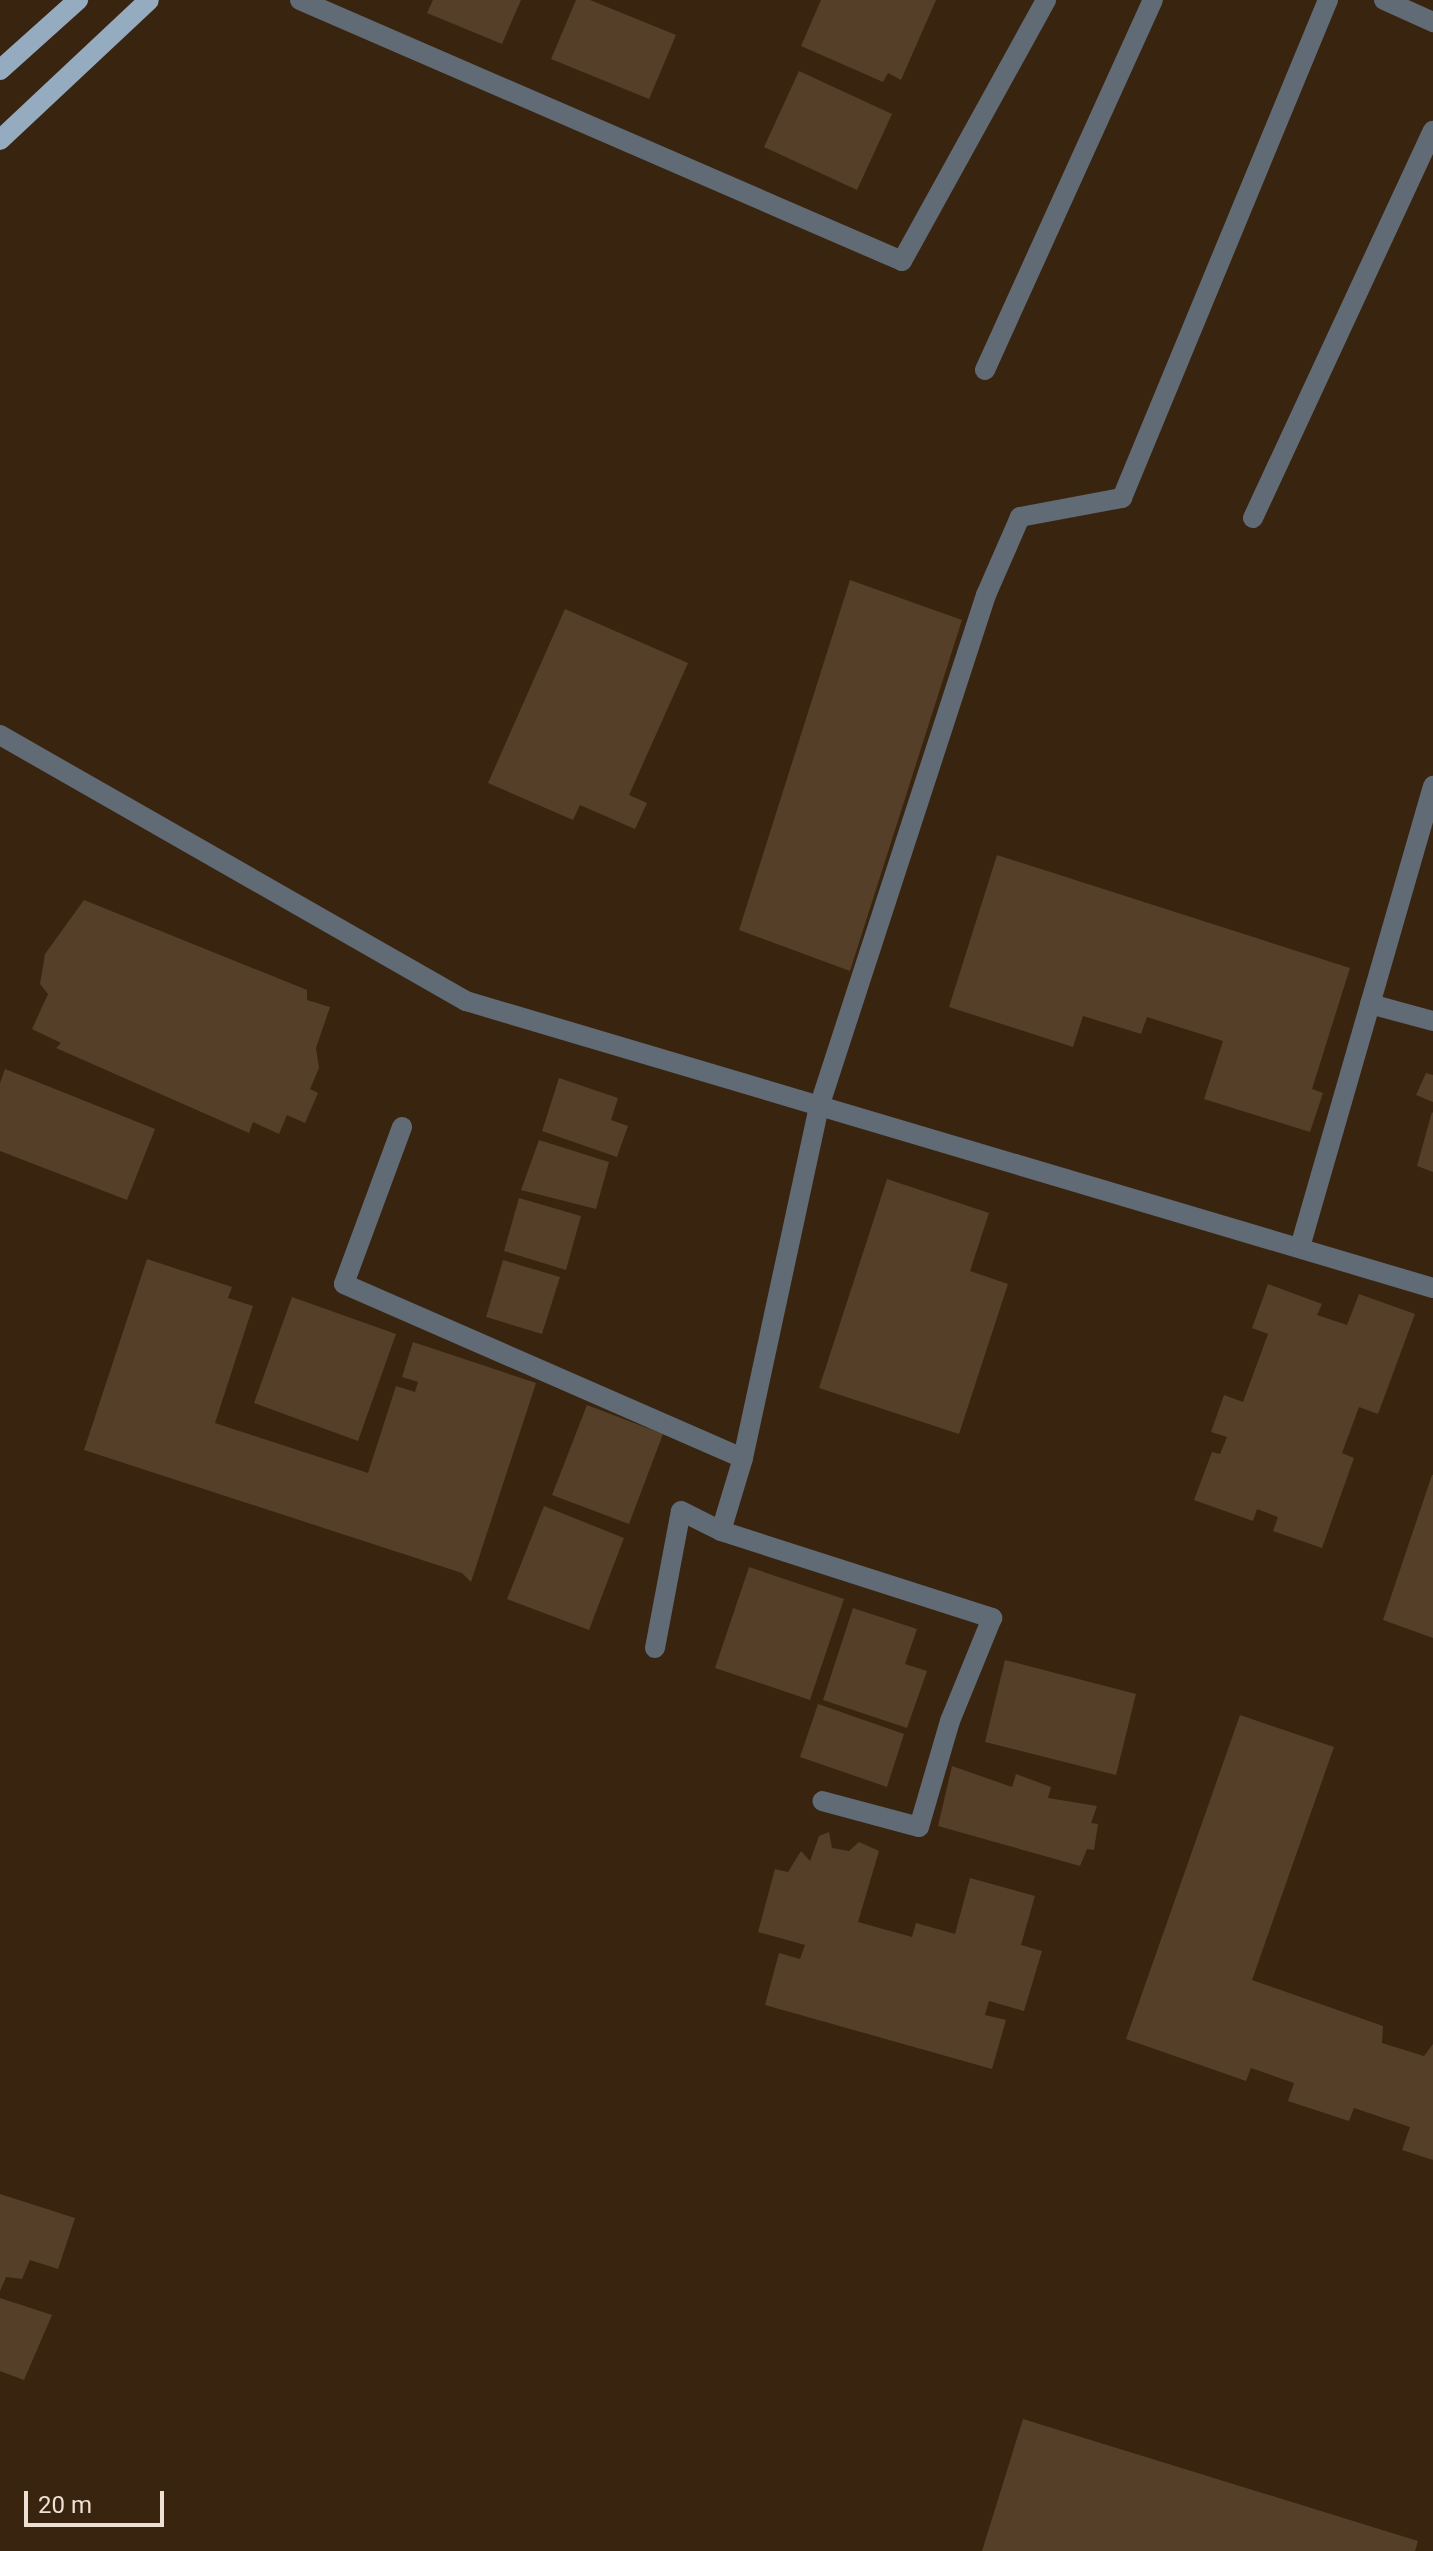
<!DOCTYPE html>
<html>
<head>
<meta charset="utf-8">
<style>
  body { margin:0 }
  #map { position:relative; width:1433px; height:2551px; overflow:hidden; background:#39240f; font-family:Roboto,sans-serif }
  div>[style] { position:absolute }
  .building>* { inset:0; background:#553f29 }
  .minor>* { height:20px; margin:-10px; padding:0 10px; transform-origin:10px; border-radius:10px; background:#606b75 }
  .major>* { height:20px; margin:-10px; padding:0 10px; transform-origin:10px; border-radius:10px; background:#95acc0 }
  span { translate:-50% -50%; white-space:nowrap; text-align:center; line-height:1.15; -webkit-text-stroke:7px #39240f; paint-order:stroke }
  .scale { position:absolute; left:24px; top:2491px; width:140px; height:36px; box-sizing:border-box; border:4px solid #eee0d3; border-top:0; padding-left:10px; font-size:24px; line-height:28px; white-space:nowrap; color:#eee0d3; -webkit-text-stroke:6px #39240f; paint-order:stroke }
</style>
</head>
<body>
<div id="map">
  <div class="building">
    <i style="clip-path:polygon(433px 0,521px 0,502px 44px,427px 13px)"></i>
    <i style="clip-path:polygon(576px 0,590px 0,676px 35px,649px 99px,551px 59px)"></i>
    <i style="clip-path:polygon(821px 0,936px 0,901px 80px,888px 73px,883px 82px,801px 46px)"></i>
    <i style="clip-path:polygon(799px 71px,892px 114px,857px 190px,764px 147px)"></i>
    <i style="clip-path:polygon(850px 580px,962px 620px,850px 971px,739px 930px)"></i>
    <i style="clip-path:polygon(565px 609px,688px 663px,629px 795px,647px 803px,635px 829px,580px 805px,573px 820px,488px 783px)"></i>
    <i style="clip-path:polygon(997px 855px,1350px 968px,1312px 1089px,1323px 1093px,1310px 1132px,1204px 1099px,1223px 1041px,1147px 1017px,1141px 1034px,1083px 1016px,1073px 1047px,949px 1007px)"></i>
    <i style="clip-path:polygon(84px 900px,307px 990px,307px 1000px,330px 1007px,316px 1048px,319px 1068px,310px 1089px,318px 1093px,305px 1123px,287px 1115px,279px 1134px,253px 1122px,249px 1133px,56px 1048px,61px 1043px,32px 1029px,48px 994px,40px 984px,45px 954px)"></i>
    <i style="clip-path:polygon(5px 1069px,155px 1129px,127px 1200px,0 1151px,0 1083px)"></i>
    <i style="clip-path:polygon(1426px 1073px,1433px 1075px,1433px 1102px,1416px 1095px)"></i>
    <i style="clip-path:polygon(559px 1078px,618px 1098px,611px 1120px,628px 1126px,617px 1157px,542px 1131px)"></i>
    <i style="clip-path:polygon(1432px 1112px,1433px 1113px,1433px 1172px,1417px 1166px)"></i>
    <i style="clip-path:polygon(539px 1140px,609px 1162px,596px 1209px,521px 1190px)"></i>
    <i style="clip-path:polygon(887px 1179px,989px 1213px,970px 1271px,1008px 1284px,959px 1434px,819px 1388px)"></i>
    <i style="clip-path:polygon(519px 1198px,581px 1216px,566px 1270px,504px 1251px)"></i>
    <i style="clip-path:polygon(147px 1259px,232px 1287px,228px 1298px,253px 1306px,215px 1423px,368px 1473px,396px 1386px,415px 1392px,418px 1382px,402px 1377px,413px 1342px,536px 1383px,471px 1582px,462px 1573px,84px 1450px)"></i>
    <i style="clip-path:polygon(503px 1260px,560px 1277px,542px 1334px,486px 1317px)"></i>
    <i style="clip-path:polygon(1268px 1284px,1322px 1304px,1317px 1315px,1347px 1325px,1359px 1294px,1415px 1314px,1378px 1414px,1359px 1407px,1342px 1453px,1354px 1458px,1322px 1548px,1273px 1531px,1278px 1517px,1257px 1509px,1253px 1521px,1194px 1500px,1212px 1452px,1220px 1454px,1227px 1437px,1211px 1432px,1224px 1395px,1243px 1402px,1268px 1334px,1252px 1328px)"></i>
    <i style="clip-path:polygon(292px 1297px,396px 1334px,358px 1441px,254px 1403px)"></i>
    <i style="clip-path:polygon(587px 1405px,663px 1434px,629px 1524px,552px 1495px)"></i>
    <i style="clip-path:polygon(1432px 1475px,1433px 1475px,1433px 1638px,1383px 1620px)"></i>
    <i style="clip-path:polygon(544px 1506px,624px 1538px,589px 1630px,507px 1599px)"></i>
    <i style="clip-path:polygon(749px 1567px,844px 1599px,810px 1700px,715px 1668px)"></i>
    <i style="clip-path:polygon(853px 1608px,917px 1629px,905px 1664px,927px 1671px,907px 1728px,823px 1700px)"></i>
    <i style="clip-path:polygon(1005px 1660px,1136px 1694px,1116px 1775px,985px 1742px)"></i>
    <i style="clip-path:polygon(818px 1704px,904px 1734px,887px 1787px,800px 1757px)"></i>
    <i style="clip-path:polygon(1240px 1715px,1334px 1747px,1252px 1980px,1383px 2026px,1382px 2043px,1424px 2056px,1433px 2044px,1433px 2160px,1402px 2150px,1410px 2127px,1354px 2108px,1349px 2121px,1288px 2101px,1294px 2083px,1251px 2068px,1246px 2081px,1126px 2039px)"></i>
    <i style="clip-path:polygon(952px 1766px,1012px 1787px,1016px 1774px,1051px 1787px,1048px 1798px,1097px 1806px,1091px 1823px,1098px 1824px,1094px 1850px,1087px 1849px,1080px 1866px,938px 1826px)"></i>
    <i style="clip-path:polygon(829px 1832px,832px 1848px,849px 1851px,859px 1842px,879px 1851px,858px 1922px,912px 1937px,916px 1923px,955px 1934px,970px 1878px,1035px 1896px,1021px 1945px,1042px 1951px,1024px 2011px,989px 2001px,985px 2015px,1006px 2020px,992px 2069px,765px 2005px,779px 1953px,800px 1959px,805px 1945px,758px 1932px,775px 1869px,788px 1872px,801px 1851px,810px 1861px,819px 1836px)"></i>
    <i style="clip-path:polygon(0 2194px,75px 2218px,58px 2269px,30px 2260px,22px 2279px,6px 2277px,0 2291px)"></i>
    <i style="clip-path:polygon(0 2298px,52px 2315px,24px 2380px,0 2371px)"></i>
    <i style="clip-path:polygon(1023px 2419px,1418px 2541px,1415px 2551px,982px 2551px)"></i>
  </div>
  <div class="minor">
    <i style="left:300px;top:0;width:656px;rotate:23.44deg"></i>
    <i style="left:902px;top:261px;width:298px;rotate:-61.1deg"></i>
    <i style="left:1384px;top:0;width:54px;rotate:24.2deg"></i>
    <i style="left:985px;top:370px;width:406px;rotate:-65.6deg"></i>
    <i style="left:1253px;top:518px;width:427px;rotate:-65.1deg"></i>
    <i style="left:0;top:735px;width:537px;rotate:29.72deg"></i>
    <i style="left:466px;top:1001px;width:1009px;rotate:16.53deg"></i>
    <i style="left:1370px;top:1004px;width:65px;rotate:15.1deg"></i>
    <i style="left:402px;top:1127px;width:167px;rotate:110.3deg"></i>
    <i style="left:344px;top:1284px;width:435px;rotate:23.6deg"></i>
    <i style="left:1300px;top:1247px;width:480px;rotate:-73.9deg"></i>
    <i style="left:721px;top:1531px;width:76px;rotate:-73.2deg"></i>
    <i style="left:743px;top:1458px;width:359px;rotate:-77.8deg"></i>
    <i style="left:819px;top:1107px;width:539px;rotate:-71.94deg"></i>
    <i style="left:986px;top:595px;width:85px;rotate:-66.4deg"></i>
    <i style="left:1020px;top:517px;width:104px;rotate:-10.6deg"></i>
    <i style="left:1122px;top:498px;width:539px;rotate:-67.53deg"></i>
    <i style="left:655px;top:1648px;width:139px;rotate:-79.3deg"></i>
    <i style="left:681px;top:1511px;width:45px;rotate:26.6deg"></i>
    <i style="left:721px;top:1531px;width:285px;rotate:17.8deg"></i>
    <i style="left:992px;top:1618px;width:111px;rotate:112.2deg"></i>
    <i style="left:950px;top:1721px;width:110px;rotate:106.3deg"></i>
    <i style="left:919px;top:1827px;width:100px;rotate:-165deg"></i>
  </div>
  <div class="major">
    <i style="left:0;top:70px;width:105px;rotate:-41.9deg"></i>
    <i style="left:0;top:140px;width:204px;rotate:-43.2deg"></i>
  </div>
  <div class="scale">20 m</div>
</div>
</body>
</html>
